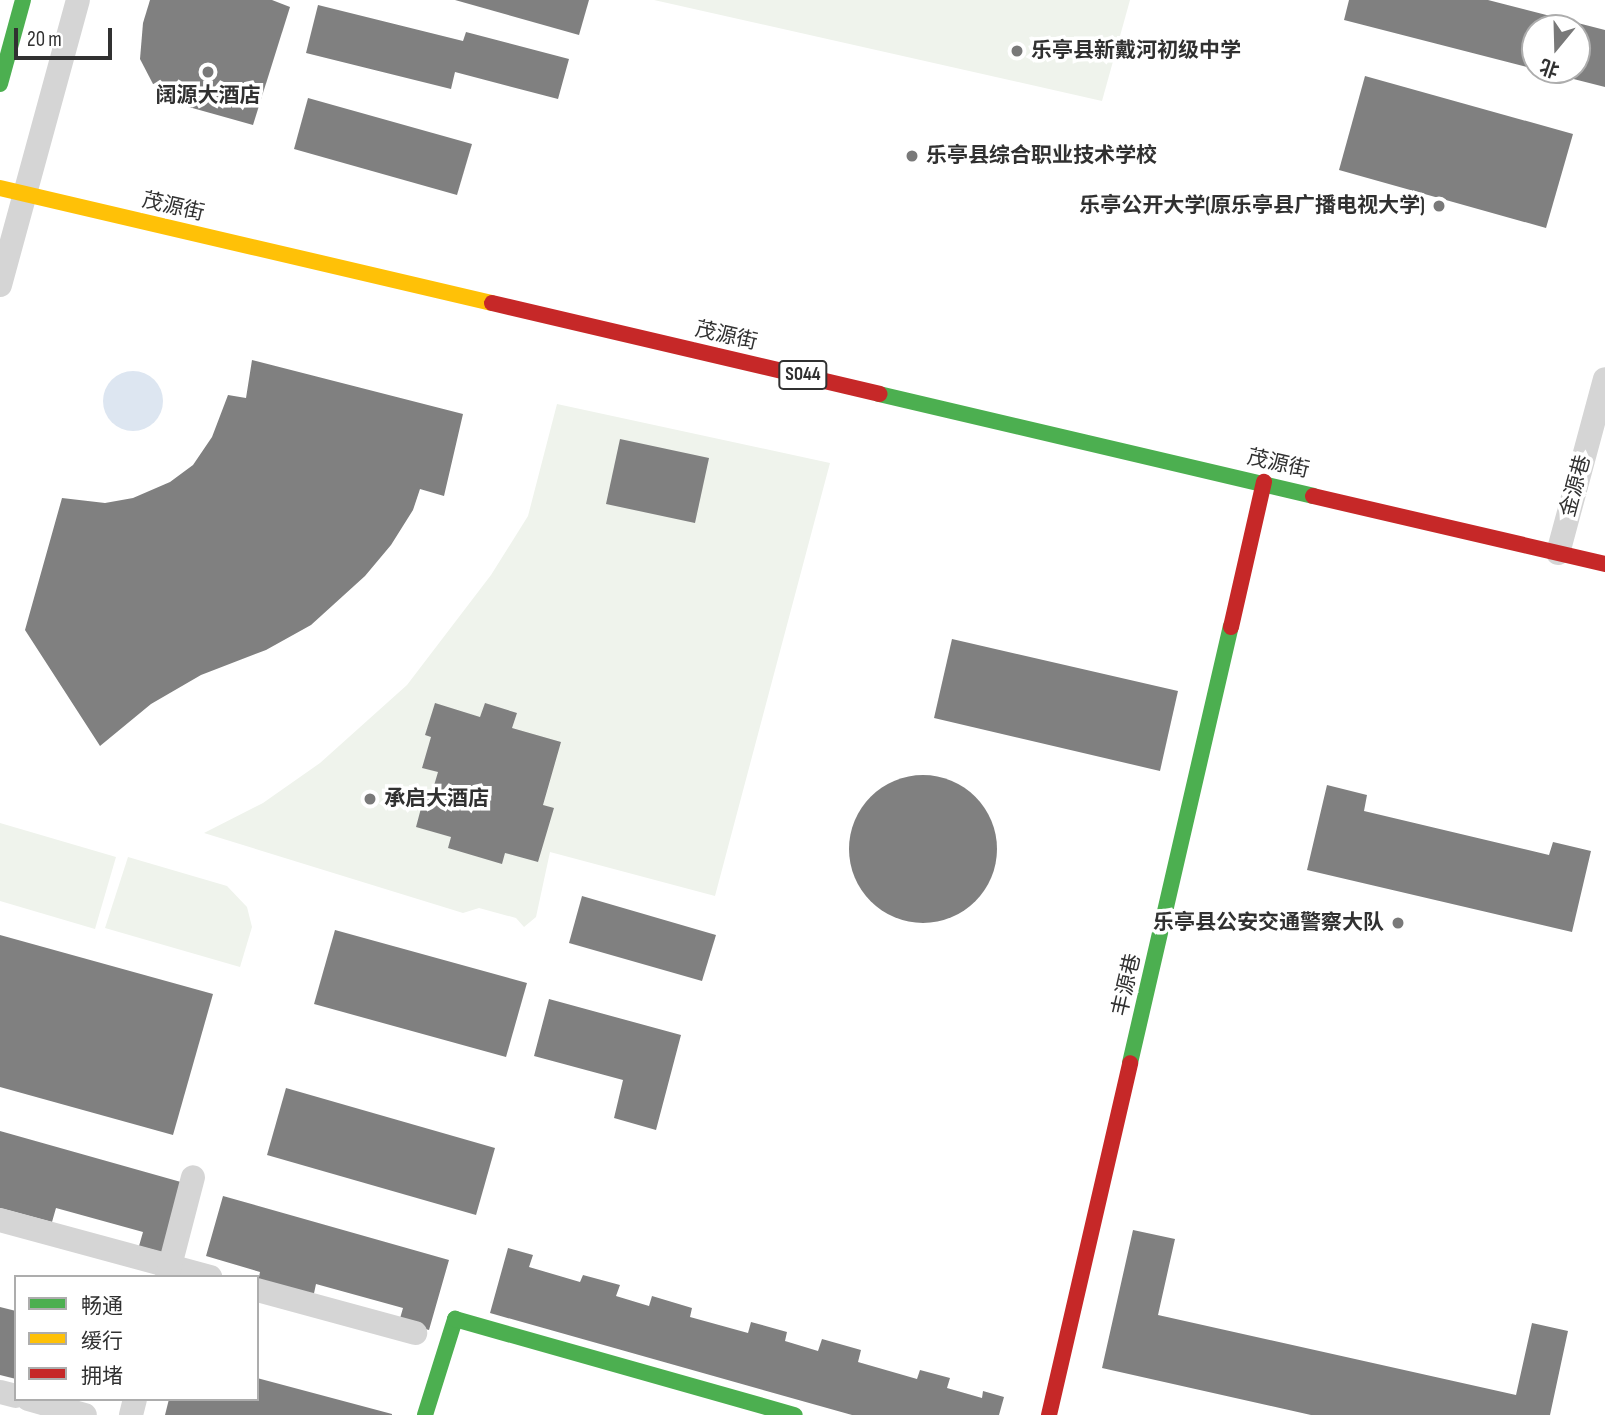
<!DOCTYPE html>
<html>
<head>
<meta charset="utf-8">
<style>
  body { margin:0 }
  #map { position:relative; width:1605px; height:1415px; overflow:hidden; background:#fff; font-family:"Sofia Sans Condensed","Noto Sans SC",sans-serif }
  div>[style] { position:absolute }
  .green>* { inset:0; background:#eff3ec }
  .water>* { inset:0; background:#dde6f1 }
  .round { border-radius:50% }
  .building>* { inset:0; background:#808080 }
  .street>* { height:24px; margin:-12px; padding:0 12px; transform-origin:12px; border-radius:12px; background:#d5d5d5 }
  .fast>* { height:16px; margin:-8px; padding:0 8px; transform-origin:8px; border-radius:8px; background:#4caf50 }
  .slow>* { height:16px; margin:-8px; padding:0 8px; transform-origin:8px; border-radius:8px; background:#ffc107 }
  .jam>* { height:16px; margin:-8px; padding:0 8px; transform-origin:8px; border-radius:8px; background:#c62828 }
  .dots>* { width:19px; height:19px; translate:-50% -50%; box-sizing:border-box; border:4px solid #fff; border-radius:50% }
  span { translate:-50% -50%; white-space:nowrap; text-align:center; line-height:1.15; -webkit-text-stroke:7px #fff; paint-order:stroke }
  .shield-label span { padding:2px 5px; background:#fff; border:2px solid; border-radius:5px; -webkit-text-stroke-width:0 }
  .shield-label { font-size:19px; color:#313131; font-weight:700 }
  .poi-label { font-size:21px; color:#313131; font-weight:700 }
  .left { translate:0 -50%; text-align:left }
  .right { translate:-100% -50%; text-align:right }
  .street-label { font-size:21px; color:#313131 }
  .legend { position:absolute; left:14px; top:1275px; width:245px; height:126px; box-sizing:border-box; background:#fff; border:2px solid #adadad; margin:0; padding:9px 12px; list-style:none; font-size:21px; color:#313131 }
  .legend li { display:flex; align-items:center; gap:14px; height:35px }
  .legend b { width:35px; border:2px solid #adadad }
  .north { position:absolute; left:1521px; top:14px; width:70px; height:70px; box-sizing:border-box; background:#fff; border:2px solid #adadad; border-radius:50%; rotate:199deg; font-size:19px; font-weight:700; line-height:28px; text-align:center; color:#313131 }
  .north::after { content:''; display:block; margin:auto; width:24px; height:32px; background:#797979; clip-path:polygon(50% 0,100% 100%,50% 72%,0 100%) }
  .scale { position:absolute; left:14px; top:28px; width:98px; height:32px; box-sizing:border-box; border:4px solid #313131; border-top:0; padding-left:9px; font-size:21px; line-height:24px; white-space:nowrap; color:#313131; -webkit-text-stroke:5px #fff; paint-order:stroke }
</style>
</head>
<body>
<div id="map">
  <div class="green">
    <i style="clip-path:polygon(654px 0,1130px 0,1102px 101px)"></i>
    <i style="clip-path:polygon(557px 404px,830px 463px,715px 896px,550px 852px,536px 917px,524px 927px,516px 918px,479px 908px,463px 913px,204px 833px,263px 803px,320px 763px,407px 685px,491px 575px,528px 516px)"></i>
    <i style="clip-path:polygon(0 823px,116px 857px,95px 929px,0 901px)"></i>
    <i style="clip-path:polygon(128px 857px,227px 886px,247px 907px,252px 927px,240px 967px,105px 928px)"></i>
  </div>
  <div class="water">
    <i class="round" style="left:103px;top:371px;width:60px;height:60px"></i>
  </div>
  <div class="building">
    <i style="clip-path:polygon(150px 0,272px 0,290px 7px,253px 125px,171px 102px,153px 84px,140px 59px,143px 23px)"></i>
    <i style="clip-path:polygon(455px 0,589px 0,579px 35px)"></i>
    <i style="clip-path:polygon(1349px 0,1488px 0,1605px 30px,1605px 87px,1542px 71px,1577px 70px,1577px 28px,1535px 28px,1535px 69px,1344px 20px)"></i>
    <i style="clip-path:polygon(318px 5px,463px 41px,466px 32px,569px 59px,558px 99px,455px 72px,451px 89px,306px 53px)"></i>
    <i style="clip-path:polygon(1365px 76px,1573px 134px,1546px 228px,1339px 170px)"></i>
    <i style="clip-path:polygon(308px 98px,472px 144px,457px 195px,294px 149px)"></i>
    <i style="clip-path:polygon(252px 360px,463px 414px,444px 496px,420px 489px,413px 510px,391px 545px,365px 576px,311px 625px,266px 650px,201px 675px,151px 704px,100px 746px,25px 630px,62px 498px,105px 503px,133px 498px,170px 482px,193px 465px,212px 437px,228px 395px,246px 398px)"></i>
    <i style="clip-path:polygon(620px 439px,709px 458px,695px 523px,606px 504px)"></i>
    <i style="clip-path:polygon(952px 639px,1178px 691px,1160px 771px,934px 718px)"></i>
    <i style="clip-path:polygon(435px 703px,480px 717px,485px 703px,517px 713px,512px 728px,561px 742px,543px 805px,554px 808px,538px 862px,505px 853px,502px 864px,448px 848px,451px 837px,416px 827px,424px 797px,430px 799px,438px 772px,422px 768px,431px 737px,425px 735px)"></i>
    <i class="round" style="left:849px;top:775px;width:148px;height:148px"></i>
    <i style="clip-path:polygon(1327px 785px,1367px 795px,1364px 811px,1549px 855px,1553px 842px,1591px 851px,1572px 932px,1307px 870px)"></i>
    <i style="clip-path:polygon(582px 896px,716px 935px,702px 981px,569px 943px)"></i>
    <i style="clip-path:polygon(335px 930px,527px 983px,506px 1057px,314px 1004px)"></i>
    <i style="clip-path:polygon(0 935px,213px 994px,173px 1135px,0 1087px)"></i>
    <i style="clip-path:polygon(549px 999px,681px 1035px,656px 1130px,614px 1118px,623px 1080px,534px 1056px)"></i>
    <i style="clip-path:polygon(286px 1088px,495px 1148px,476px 1215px,267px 1155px)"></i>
    <i style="clip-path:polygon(0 1131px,188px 1184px,169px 1254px,139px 1246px,143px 1232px,56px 1208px,52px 1222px,0 1208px)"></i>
    <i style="clip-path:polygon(223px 1196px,449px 1260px,429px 1330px,399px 1322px,403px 1308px,316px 1284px,313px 1298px,258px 1282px,260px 1272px,206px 1256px)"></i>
    <i style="clip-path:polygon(1133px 1230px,1175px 1239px,1158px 1315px,1516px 1395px,1532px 1323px,1568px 1331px,1550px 1415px,1311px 1415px,1102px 1368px)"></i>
    <i style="clip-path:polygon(508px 1248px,533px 1255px,529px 1267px,580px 1282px,583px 1275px,620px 1285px,616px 1296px,649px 1306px,652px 1296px,692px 1308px,690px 1317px,748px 1333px,751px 1322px,787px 1332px,785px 1341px,818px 1351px,822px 1339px,861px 1350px,858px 1362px,917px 1379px,920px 1370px,950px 1378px,947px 1388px,982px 1398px,983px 1391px,1004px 1397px,999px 1415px,852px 1415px,490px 1313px)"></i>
    <i style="clip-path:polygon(0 1307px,16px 1311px,16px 1379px,0 1375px)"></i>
    <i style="clip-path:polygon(257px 1378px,392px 1414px,392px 1415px,165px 1415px,169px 1399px,257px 1399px)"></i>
  </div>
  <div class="street">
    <i style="left:0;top:285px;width:295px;rotate:-74.7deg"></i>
    <i style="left:1558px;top:553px;width:180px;rotate:-74.9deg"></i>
    <i style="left:0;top:1220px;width:218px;rotate:15.2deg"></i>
    <i style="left:167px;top:1277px;width:103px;rotate:-75.4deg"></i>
    <i style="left:257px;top:1290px;width:164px;rotate:15.2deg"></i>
    <i style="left:0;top:1392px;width:16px;rotate:14deg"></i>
    <i style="left:28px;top:1399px;width:59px;rotate:15.7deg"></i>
    <i style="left:131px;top:1415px;width:16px;rotate:-76deg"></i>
  </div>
  <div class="fast">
    <i style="left:0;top:84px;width:87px;rotate:-74.7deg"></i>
    <i style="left:879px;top:394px;width:446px;rotate:13.2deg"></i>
    <i style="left:1130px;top:1063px;width:448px;rotate:-77deg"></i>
    <i style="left:425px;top:1415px;width:101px;rotate:-72.6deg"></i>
    <i style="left:455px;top:1319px;width:353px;rotate:15.8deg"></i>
  </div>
  <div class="slow">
    <i style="left:0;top:188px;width:505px;rotate:13.16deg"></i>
  </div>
  <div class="jam">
    <i style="left:492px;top:303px;width:398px;rotate:13.2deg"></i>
    <i style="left:1313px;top:496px;width:300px;rotate:13.1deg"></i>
    <i style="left:1231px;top:627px;width:149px;rotate:-77.2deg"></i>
    <i style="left:1049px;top:1415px;width:361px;rotate:-77deg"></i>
  </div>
  <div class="dots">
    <i style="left:1017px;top:51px;background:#797979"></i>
    <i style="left:208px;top:72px;background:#797979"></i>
    <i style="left:912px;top:156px;background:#797979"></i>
    <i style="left:1439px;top:206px;background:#797979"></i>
    <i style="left:370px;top:799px;background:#797979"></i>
    <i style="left:1398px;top:923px;background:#797979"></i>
  </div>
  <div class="shield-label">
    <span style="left:803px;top:375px">S044</span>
  </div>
  <div class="poi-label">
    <span class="left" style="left:1031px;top:51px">乐亭县新戴河初级中学</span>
    <span style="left:208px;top:96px">阔源大酒店</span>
    <span class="left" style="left:926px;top:156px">乐亭县综合职业技术学校</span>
    <span class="right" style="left:1425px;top:206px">乐亭公开大学(原乐亭县广播电视大学)</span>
    <span class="left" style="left:384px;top:799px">承启大酒店</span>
    <span class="right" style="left:1384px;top:923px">乐亭县公安交通警察大队</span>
  </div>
  <div class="street-label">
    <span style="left:173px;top:207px;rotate:13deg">茂源街</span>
    <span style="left:726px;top:336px;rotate:13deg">茂源街</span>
    <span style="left:1278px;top:464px;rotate:13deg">茂源街</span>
    <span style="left:1576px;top:486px;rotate:-75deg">金源巷</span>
    <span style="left:1127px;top:985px;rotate:-77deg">丰源巷</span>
  </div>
  <ul class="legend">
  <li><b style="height:9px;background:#4caf50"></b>畅通</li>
  <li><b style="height:9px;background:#ffc107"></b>缓行</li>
  <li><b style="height:9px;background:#c62828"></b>拥堵</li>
  </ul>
  <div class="north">北</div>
  <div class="scale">20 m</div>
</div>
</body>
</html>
